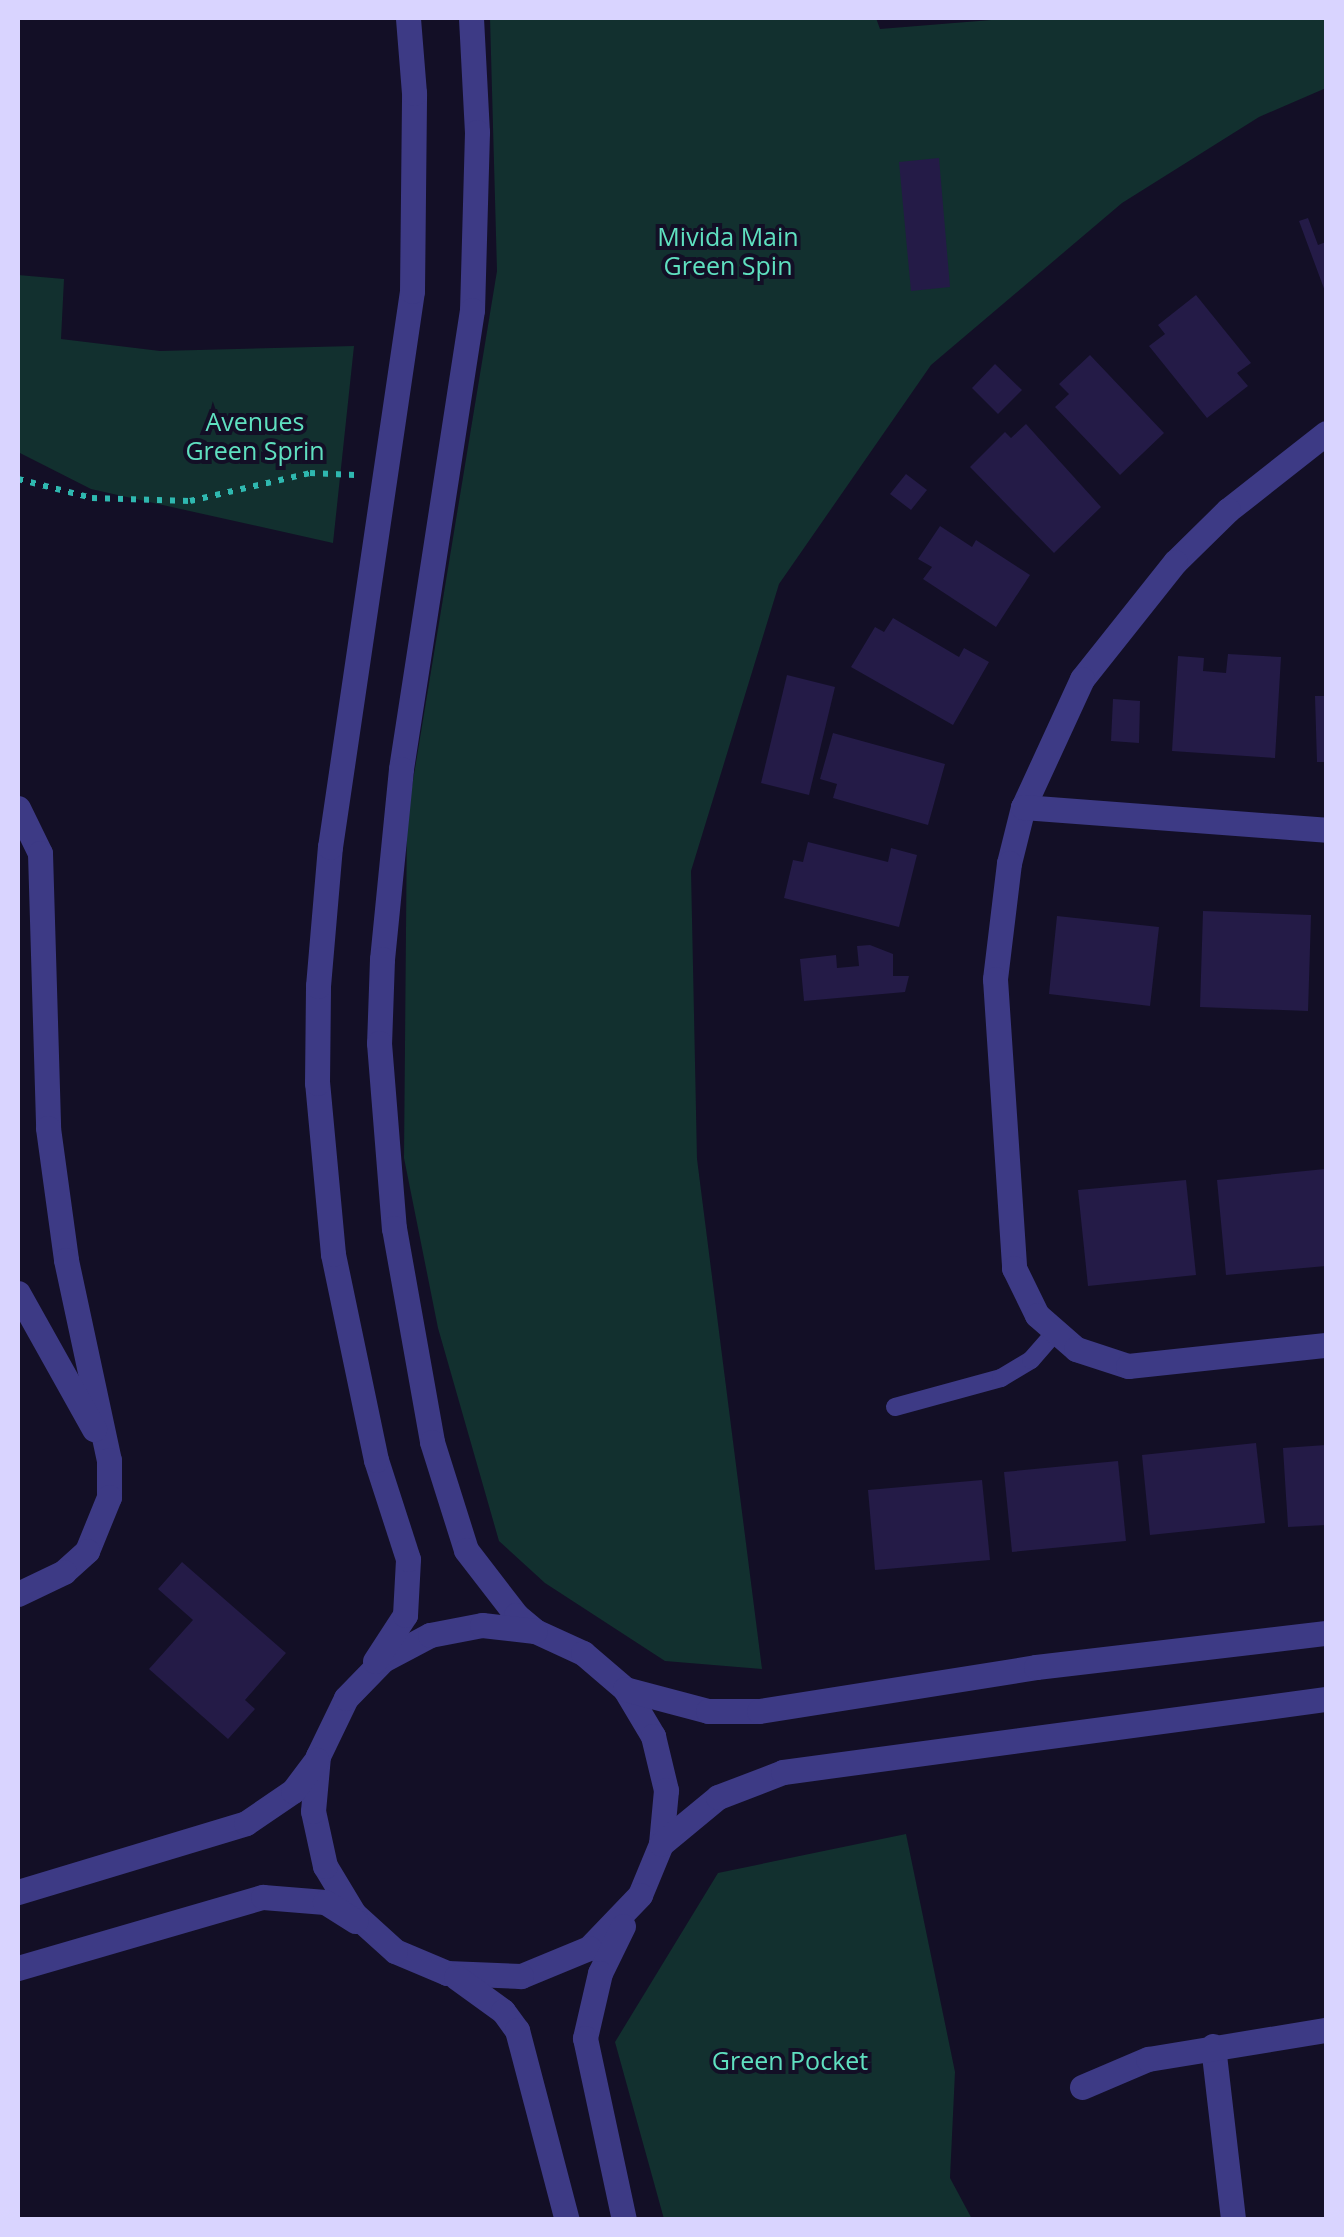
<!DOCTYPE html>
<html>
<head>
<meta charset="utf-8">
<style>
  body { margin:0 }
  #map { position:relative; width:1344px; height:2237px; overflow:hidden; background:#130f26; font-family:"Open Sans",sans-serif }
  div>[style] { position:absolute }
  .green>* { inset:0; background:#12302f }
  .building>* { inset:0; background:#241b47 }
  .path>* { height:6px; margin-top:-3px; transform-origin:0; background:repeating-linear-gradient(90deg,#2fb8b0 0 5px,transparent 0 13px) }
  .service>* { height:18px; margin:-9px; padding:0 9px; transform-origin:9px; border-radius:9px; background:#3d3a85 }
  .minor>* { height:25px; margin:-12.5px; padding:0 12.5px; transform-origin:12.5px; border-radius:12.5px; background:#3d3a85 }
  .tertiary>* { height:25px; margin:-12.5px; padding:0 12.5px; transform-origin:12.5px; border-radius:12.5px; background:#3d3a85 }
  span { translate:-50% -50%; white-space:nowrap; text-align:center; line-height:1.15; -webkit-text-stroke:8px #130f26; paint-order:stroke }
  .park-label { font-size:25px; color:#5fe0c0 }
  .frame { position:absolute; inset:0; border:20px solid #d9d4ff; pointer-events:none }
</style>
</head>
<body>
<div id="map">
  <div class="green">
    <i style="clip-path:polygon(490px 18px,876px 18px,880px 29px,1016px 18px,1326px 18px,1326px 88px,1259px 117px,1122px 203px,931px 365px,779px 584px,691px 871px,697px 1159px,762px 1669px,665px 1661px,545px 1583px,499px 1541px,438px 1328px,404px 1158px,407px 817px,497px 271px)"></i>
    <i style="clip-path:polygon(18px 275px,64px 279px,61px 339px,160px 351px,354px 346px,333px 543px,91px 489px,18px 452px)"></i>
    <i style="clip-path:polygon(906px 1834px,955px 2072px,950px 2178px,972px 2219px,664px 2219px,615px 2042px,718px 1873px)"></i>
  </div>
  <div class="building">
    <i style="clip-path:polygon(939px 158px,950px 287px,911px 291px,899px 162px)"></i>
    <i style="clip-path:polygon(1308px 218px,1318px 245px,1326px 242px,1326px 294px,1299px 221px)"></i>
    <i style="clip-path:polygon(1196px 295px,1251px 363px,1237px 373px,1248px 386px,1207px 418px,1149px 346px,1165px 334px,1158px 325px)"></i>
    <i style="clip-path:polygon(1090px 355px,1164px 433px,1120px 475px,1055px 407px,1069px 394px,1059px 384px)"></i>
    <i style="clip-path:polygon(995px 364px,1022px 390px,998px 414px,972px 388px)"></i>
    <i style="clip-path:polygon(1026px 424px,1101px 507px,1054px 553px,970px 467px,1005px 432px,1011px 438px)"></i>
    <i style="clip-path:polygon(906px 474px,927px 490px,911px 510px,890px 494px)"></i>
    <i style="clip-path:polygon(940px 526px,972px 547px,976px 540px,1030px 575px,996px 627px,923px 579px,932px 567px,918px 559px)"></i>
    <i style="clip-path:polygon(893px 618px,959px 657px,964px 648px,989px 662px,953px 725px,851px 667px,875px 627px,884px 632px)"></i>
    <i style="clip-path:polygon(1228px 654px,1281px 657px,1275px 758px,1172px 751px,1178px 656px,1204px 658px,1203px 671px,1226px 673px)"></i>
    <i style="clip-path:polygon(787px 675px,835px 687px,809px 795px,761px 783px)"></i>
    <i style="clip-path:polygon(1315px 696px,1326px 696px,1326px 762px,1317px 762px)"></i>
    <i style="clip-path:polygon(1113px 699px,1140px 701px,1139px 743px,1111px 741px)"></i>
    <i style="clip-path:polygon(833px 733px,945px 764px,928px 825px,833px 798px,837px 784px,820px 779px)"></i>
    <i style="clip-path:polygon(808px 842px,888px 862px,891px 848px,917px 855px,899px 927px,784px 898px,793px 860px,803px 862px)"></i>
    <i style="clip-path:polygon(1203px 911px,1311px 915px,1308px 1011px,1200px 1007px)"></i>
    <i style="clip-path:polygon(1057px 916px,1159px 927px,1150px 1006px,1049px 994px)"></i>
    <i style="clip-path:polygon(870px 945px,893px 954px,893px 976px,909px 976px,905px 992px,804px 1001px,800px 959px,836px 955px,837px 968px,859px 966px,857px 946px)"></i>
    <i style="clip-path:polygon(1325px 1169px,1326px 1266px,1226px 1275px,1217px 1180px)"></i>
    <i style="clip-path:polygon(1186px 1180px,1196px 1275px,1088px 1286px,1078px 1190px)"></i>
    <i style="clip-path:polygon(1256px 1443px,1265px 1523px,1150px 1535px,1142px 1455px)"></i>
    <i style="clip-path:polygon(1326px 1445px,1326px 1525px,1288px 1527px,1283px 1448px)"></i>
    <i style="clip-path:polygon(1118px 1461px,1126px 1541px,1012px 1552px,1004px 1472px)"></i>
    <i style="clip-path:polygon(982px 1480px,990px 1560px,875px 1570px,868px 1490px)"></i>
    <i style="clip-path:polygon(182px 1562px,286px 1653px,245px 1700px,255px 1709px,228px 1739px,149px 1669px,193px 1620px,158px 1589px)"></i>
  </div>
  <div class="path">
    <i style="left:18px;top:479px;width:76px;rotate:14.4deg"></i>
    <i style="left:92px;top:498px;width:98px;rotate:1.8deg"></i>
    <i style="left:190px;top:501px;width:123px;rotate:-13.1deg"></i>
    <i style="left:310px;top:473px;width:45px;rotate:2.5deg"></i>
  </div>
  <div class="service">
    <i style="left:895px;top:1407px;width:110px;rotate:-15.3deg"></i>
    <i style="left:1001px;top:1378px;width:35px;rotate:-31deg"></i>
    <i style="left:1031px;top:1360px;width:35px;rotate:-49deg"></i>
  </div>
  <div class="minor">
    <i style="left:1326px;top:433px;width:125px;rotate:141.8deg"></i>
    <i style="left:1228px;top:510px;width:74px;rotate:135.5deg"></i>
    <i style="left:1175px;top:562px;width:149px;rotate:128.5deg"></i>
    <i style="left:1082px;top:679px;width:141px;rotate:114.7deg"></i>
    <i style="left:1023px;top:807px;width:58px;rotate:104deg"></i>
    <i style="left:1009px;top:863px;width:117px;rotate:96.9deg"></i>
    <i style="left:995px;top:979px;width:290px;rotate:86.2deg"></i>
    <i style="left:1014px;top:1268px;width:52px;rotate:63.9deg"></i>
    <i style="left:1037px;top:1315px;width:52px;rotate:41.1deg"></i>
    <i style="left:1076px;top:1349px;width:55px;rotate:18.1deg"></i>
    <i style="left:1128px;top:1366px;width:199px;rotate:-6.1deg"></i>
    <i style="left:1023px;top:807px;width:304px;rotate:4.3deg"></i>
    <i style="left:18px;top:808px;width:50px;rotate:63.9deg"></i>
    <i style="left:40px;top:853px;width:275px;rotate:88.3deg"></i>
    <i style="left:48px;top:1128px;width:133px;rotate:82.2deg"></i>
    <i style="left:66px;top:1260px;width:205px;rotate:77.9deg"></i>
    <i style="left:109px;top:1460px;width:37px;rotate:90deg"></i>
    <i style="left:109px;top:1497px;width:58px;rotate:112.2deg"></i>
    <i style="left:87px;top:1551px;width:31px;rotate:138deg"></i>
    <i style="left:64px;top:1572px;width:51px;rotate:154.4deg"></i>
    <i style="left:18px;top:1293px;width:156px;rotate:60.8deg"></i>
    <i style="left:1213px;top:2046px;width:175px;rotate:83.4deg"></i>
    <i style="left:1082px;top:2087px;width:72px;rotate:-23deg"></i>
    <i style="left:1148px;top:2059px;width:180px;rotate:-9.3deg"></i>
  </div>
  <div class="tertiary">
    <i style="left:471px;top:18px;width:114px;rotate:87deg"></i>
    <i style="left:477px;top:132px;width:178px;rotate:91.6deg"></i>
    <i style="left:472px;top:310px;width:464px;rotate:98.8deg"></i>
    <i style="left:401px;top:769px;width:191px;rotate:95.7deg"></i>
    <i style="left:382px;top:959px;width:84px;rotate:92deg"></i>
    <i style="left:379px;top:1043px;width:186px;rotate:85.4deg"></i>
    <i style="left:394px;top:1228px;width:217px;rotate:79.9deg"></i>
    <i style="left:432px;top:1442px;width:113px;rotate:72.5deg"></i>
    <i style="left:466px;top:1550px;width:82px;rotate:52.4deg"></i>
    <i style="left:516px;top:1615px;width:25px;rotate:40deg"></i>
    <i style="left:535px;top:1631px;width:53px;rotate:24.6deg"></i>
    <i style="left:583px;top:1653px;width:55px;rotate:40.6deg"></i>
    <i style="left:625px;top:1689px;width:55px;rotate:59.2deg"></i>
    <i style="left:653px;top:1736px;width:56px;rotate:76.5deg"></i>
    <i style="left:666px;top:1790px;width:54px;rotate:95.3deg"></i>
    <i style="left:661px;top:1844px;width:55px;rotate:112.4deg"></i>
    <i style="left:640px;top:1895px;width:74px;rotate:133.9deg"></i>
    <i style="left:589px;top:1948px;width:74px;rotate:157.6deg"></i>
    <i style="left:521px;top:1976px;width:74px;rotate:-177.7deg"></i>
    <i style="left:447px;top:1973px;width:56px;rotate:-157.1deg"></i>
    <i style="left:395px;top:1951px;width:55px;rotate:-137.9deg"></i>
    <i style="left:354px;top:1914px;width:56px;rotate:-121.1deg"></i>
    <i style="left:325px;top:1866px;width:56px;rotate:-102.3deg"></i>
    <i style="left:313px;top:1811px;width:55px;rotate:-84.8deg"></i>
    <i style="left:318px;top:1756px;width:64px;rotate:-64.2deg"></i>
    <i style="left:346px;top:1698px;width:53px;rotate:-45.8deg"></i>
    <i style="left:383px;top:1660px;width:53px;rotate:-28deg"></i>
    <i style="left:430px;top:1635px;width:53px;rotate:-10.9deg"></i>
    <i style="left:482px;top:1625px;width:53px;rotate:6.5deg"></i>
    <i style="left:375px;top:1661px;width:55px;rotate:-56.9deg"></i>
    <i style="left:405px;top:1615px;width:56px;rotate:-86.9deg"></i>
    <i style="left:408px;top:1559px;width:104px;rotate:-107.9deg"></i>
    <i style="left:376px;top:1460px;width:210px;rotate:-101.8deg"></i>
    <i style="left:333px;top:1254px;width:172px;rotate:-95.3deg"></i>
    <i style="left:317px;top:1083px;width:97px;rotate:-89.4deg"></i>
    <i style="left:318px;top:986px;width:140px;rotate:-85.1deg"></i>
    <i style="left:330px;top:847px;width:562px;rotate:-81.61deg"></i>
    <i style="left:412px;top:291px;width:198px;rotate:-89.4deg"></i>
    <i style="left:414px;top:93px;width:75px;rotate:-94.6deg"></i>
    <i style="left:625px;top:1689px;width:86px;rotate:14.8deg"></i>
    <i style="left:708px;top:1711px;width:51px"></i>
    <i style="left:759px;top:1711px;width:280px;rotate:-9deg"></i>
    <i style="left:1036px;top:1667px;width:292px;rotate:-6.7deg"></i>
    <i style="left:661px;top:1844px;width:74px;rotate:-39.5deg"></i>
    <i style="left:718px;top:1797px;width:70px;rotate:-21deg"></i>
    <i style="left:783px;top:1772px;width:548px;rotate:-7.66deg"></i>
    <i style="left:18px;top:1892px;width:238px;rotate:-16.8deg"></i>
    <i style="left:246px;top:1823px;width:57px;rotate:-34.2deg"></i>
    <i style="left:293px;top:1791px;width:39px;rotate:-53deg"></i>
    <i style="left:623px;top:1926px;width:52px;rotate:116.1deg"></i>
    <i style="left:600px;top:1973px;width:67px;rotate:103deg"></i>
    <i style="left:585px;top:2038px;width:186px;rotate:77.9deg"></i>
    <i style="left:18px;top:1968px;width:255px;rotate:-16.2deg"></i>
    <i style="left:263px;top:1897px;width:62px;rotate:4.6deg"></i>
    <i style="left:325px;top:1902px;width:36px;rotate:32deg"></i>
    <i style="left:456px;top:1977px;width:58px;rotate:35.9deg"></i>
    <i style="left:503px;top:2011px;width:24px;rotate:54deg"></i>
    <i style="left:517px;top:2030px;width:196px;rotate:75.3deg"></i>
  </div>
  <div class="park-label">
    <span style="left:728px;top:251px">Mivida Main<br>Green Spin</span>
    <span style="left:255px;top:436px">Avenues<br>Green Sprin</span>
    <span style="left:790px;top:2060px">Green Pocket</span>
  </div>
  <div class="frame"></div>
</div>
</body>
</html>
